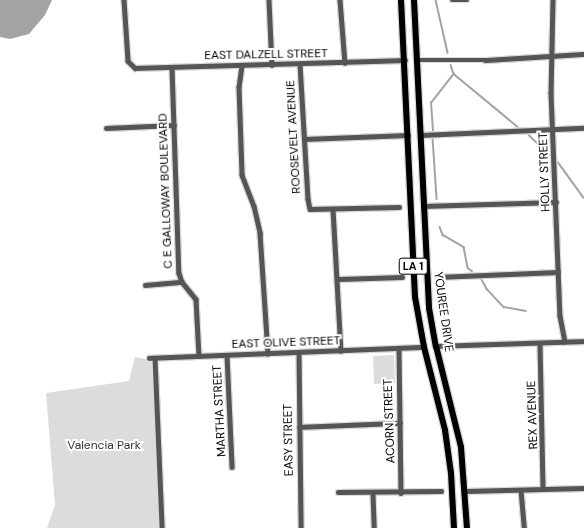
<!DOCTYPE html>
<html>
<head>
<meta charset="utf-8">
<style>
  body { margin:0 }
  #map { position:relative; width:584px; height:528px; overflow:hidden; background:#fff; font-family:"DM Sans",sans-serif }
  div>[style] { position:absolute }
  .green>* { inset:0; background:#dcdcdc }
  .water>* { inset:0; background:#a3a3a3 }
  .stream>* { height:1.5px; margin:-0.75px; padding:0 0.75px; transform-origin:0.75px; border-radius:0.75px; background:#a3a3a3 }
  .roads { filter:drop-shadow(1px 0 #dbdbdb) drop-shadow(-1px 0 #dbdbdb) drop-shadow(0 1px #dbdbdb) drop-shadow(0 -1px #dbdbdb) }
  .minor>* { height:4.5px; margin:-2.25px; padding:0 2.25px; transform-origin:2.25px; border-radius:2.25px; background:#555 }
  .major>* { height:6px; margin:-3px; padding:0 3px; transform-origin:3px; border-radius:3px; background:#000 }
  span { translate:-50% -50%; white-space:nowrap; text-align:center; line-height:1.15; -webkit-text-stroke:4px #fff; paint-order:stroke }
  .shield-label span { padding:1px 3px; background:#fff; border:1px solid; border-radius:3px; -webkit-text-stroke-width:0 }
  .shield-label { font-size:11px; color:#000; font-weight:700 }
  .street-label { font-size:12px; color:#000 }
  .park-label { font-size:12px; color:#333 }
</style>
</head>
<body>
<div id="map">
  <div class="green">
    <i style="clip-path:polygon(394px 355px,395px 383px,374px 384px,373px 356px)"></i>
    <i style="clip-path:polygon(135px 357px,156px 361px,162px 528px,47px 528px,55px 505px,46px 393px,129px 381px)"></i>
  </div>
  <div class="water">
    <i style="clip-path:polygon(0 0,52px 0,45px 15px,29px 34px,10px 39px,0 37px)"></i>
  </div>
  <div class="stream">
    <i style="left:436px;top:0;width:54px;rotate:77.2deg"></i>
    <i style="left:451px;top:65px;width:9px;rotate:72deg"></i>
    <i style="left:454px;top:74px;width:83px;rotate:39.6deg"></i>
    <i style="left:433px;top:131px;width:28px;rotate:-94deg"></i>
    <i style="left:431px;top:103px;width:37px;rotate:-52deg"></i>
    <i style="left:529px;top:135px;width:30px;rotate:44deg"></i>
    <i style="left:433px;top:138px;width:61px;rotate:86.2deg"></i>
    <i style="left:558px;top:162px;width:44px;rotate:54.2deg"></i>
    <i style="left:440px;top:227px;width:9px;rotate:69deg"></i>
    <i style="left:443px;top:235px;width:24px;rotate:30deg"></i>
    <i style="left:464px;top:247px;width:21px;rotate:79deg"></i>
    <i style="left:468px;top:268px;width:5px;rotate:37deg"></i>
    <i style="left:481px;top:278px;width:13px;rotate:61deg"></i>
    <i style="left:487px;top:289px;width:25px;rotate:47deg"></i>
    <i style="left:504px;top:307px;width:22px;rotate:10deg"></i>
  </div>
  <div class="roads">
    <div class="minor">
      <i style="left:124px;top:0;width:61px;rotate:86.2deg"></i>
      <i style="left:128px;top:61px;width:10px;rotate:45deg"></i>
      <i style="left:135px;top:68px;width:270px;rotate:-1.7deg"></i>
      <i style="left:269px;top:0;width:65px;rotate:87.4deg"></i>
      <i style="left:340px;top:0;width:63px;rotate:85.5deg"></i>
      <i style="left:452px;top:0;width:15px"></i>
      <i style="left:553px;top:0;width:93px;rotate:91.2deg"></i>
      <i style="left:551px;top:93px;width:223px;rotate:87.7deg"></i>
      <i style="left:560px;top:316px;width:26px;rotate:79deg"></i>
      <i style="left:418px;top:60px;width:67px"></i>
      <i style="left:485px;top:60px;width:99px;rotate:-3.5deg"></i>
      <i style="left:300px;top:64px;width:135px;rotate:86.6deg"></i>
      <i style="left:308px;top:199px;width:10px;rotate:79deg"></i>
      <i style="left:310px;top:209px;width:89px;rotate:-1.3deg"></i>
      <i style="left:242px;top:66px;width:21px;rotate:98deg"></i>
      <i style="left:239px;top:87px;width:88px;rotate:88deg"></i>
      <i style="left:242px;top:175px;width:33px;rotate:69deg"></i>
      <i style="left:254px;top:206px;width:28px;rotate:77deg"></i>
      <i style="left:260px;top:233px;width:121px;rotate:86.2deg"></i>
      <i style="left:172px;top:67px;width:206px;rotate:88.1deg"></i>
      <i style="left:179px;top:273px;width:9px;rotate:72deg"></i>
      <i style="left:182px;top:282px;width:22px;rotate:51deg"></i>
      <i style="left:196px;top:299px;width:57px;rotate:87deg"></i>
      <i style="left:106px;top:128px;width:68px;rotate:-2.5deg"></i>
      <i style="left:421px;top:135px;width:163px;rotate:-2.5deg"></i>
      <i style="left:304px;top:139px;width:104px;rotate:-2.2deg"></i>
      <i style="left:423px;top:206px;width:133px;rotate:-1.7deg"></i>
      <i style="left:333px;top:209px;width:142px;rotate:86.8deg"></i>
      <i style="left:437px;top:277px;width:121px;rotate:-2.4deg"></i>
      <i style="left:339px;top:279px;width:63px;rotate:-1.8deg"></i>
      <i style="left:145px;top:285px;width:37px;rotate:-5deg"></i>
      <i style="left:540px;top:343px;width:144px;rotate:88.8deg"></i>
      <i style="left:436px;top:346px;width:148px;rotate:-1.9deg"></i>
      <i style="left:399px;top:349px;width:144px;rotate:89.2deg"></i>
      <i style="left:299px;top:353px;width:175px;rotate:89.3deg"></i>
      <i style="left:227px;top:355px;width:112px;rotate:87.4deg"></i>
      <i style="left:149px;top:358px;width:275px;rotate:-2.3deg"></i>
      <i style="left:155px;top:358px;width:170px;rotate:87.6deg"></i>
      <i style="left:299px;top:427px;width:101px;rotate:-2.3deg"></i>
      <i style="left:521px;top:490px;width:38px;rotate:85deg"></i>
      <i style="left:466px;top:491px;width:118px;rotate:-1.5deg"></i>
      <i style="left:338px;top:492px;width:103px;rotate:-0.6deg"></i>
      <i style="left:373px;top:493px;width:35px;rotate:88deg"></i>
    </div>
    <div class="major">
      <i style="left:401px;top:0;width:297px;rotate:87.3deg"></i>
      <i style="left:415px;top:297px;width:51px;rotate:79.8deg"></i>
      <i style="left:424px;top:347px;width:86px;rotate:75.8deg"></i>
      <i style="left:445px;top:430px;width:43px;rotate:82.1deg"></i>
      <i style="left:451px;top:473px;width:55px;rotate:86.9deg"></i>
      <i style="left:414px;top:0;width:308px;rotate:87.2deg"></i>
      <i style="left:429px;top:308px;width:39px;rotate:80deg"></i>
      <i style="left:436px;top:346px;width:104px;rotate:76.1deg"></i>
      <i style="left:461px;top:447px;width:81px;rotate:85.8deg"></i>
    </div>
  </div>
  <div class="shield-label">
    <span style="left:413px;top:266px">LA 1</span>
  </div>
  <div class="street-label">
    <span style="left:266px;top:55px;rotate:-1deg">EAST DALZELL STREET</span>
    <span style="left:294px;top:137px;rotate:-93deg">ROOSEVELT AVENUE</span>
    <span style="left:545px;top:172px;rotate:-92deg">HOLLY STREET</span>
    <span style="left:166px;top:191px;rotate:-92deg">C E GALLOWAY BOULEVARD</span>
    <span style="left:443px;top:312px;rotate:82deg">YOUREE DRIVE</span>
    <span style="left:286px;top:343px;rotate:-2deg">EAST OLIVE STREET</span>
    <span style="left:220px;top:411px;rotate:-93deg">MARTHA STREET</span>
    <span style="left:533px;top:415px;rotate:-92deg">REX AVENUE</span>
    <span style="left:390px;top:421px;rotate:-92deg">ACORN STREET</span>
    <span style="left:289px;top:440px;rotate:-91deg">EASY STREET</span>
  </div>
  <div class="park-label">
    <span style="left:104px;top:446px">Valencia Park</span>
  </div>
</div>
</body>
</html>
